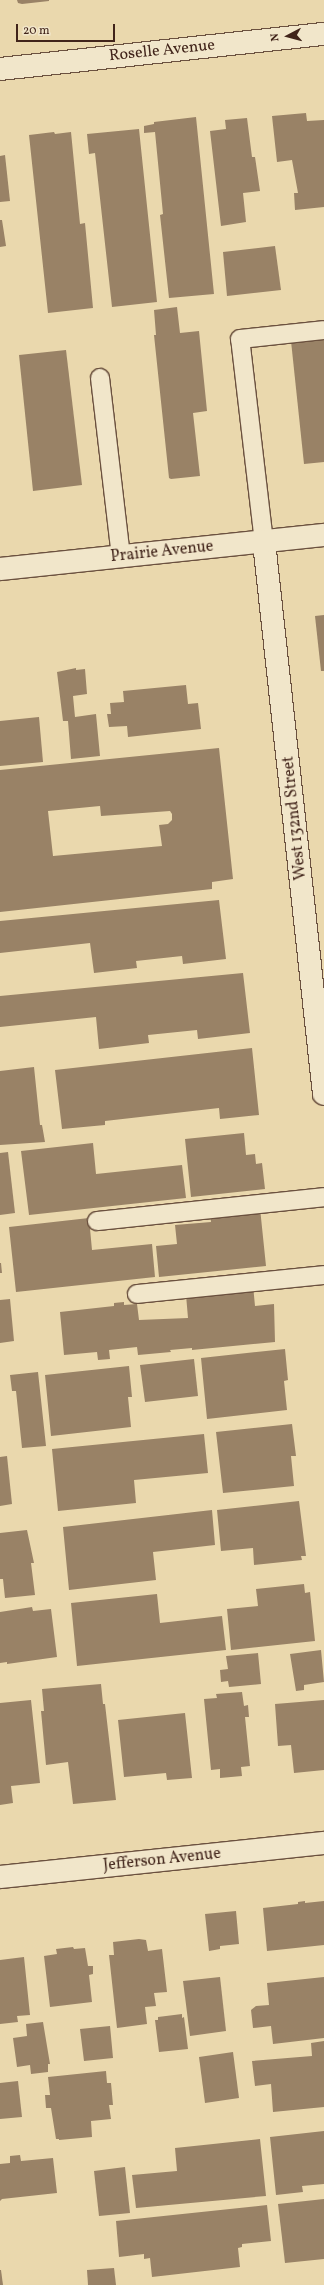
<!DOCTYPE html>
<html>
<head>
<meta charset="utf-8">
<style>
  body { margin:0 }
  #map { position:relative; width:324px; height:2285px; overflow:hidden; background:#ead8ad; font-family:Vollkorn,serif }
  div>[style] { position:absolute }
  .building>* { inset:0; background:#998266 }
  .roads { filter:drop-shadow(1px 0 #6b513f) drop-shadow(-1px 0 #6b513f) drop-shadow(0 1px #6b513f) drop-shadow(0 -1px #6b513f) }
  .lane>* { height:18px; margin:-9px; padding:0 9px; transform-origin:9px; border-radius:9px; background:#f1e6ca }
  .street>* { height:22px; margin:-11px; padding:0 11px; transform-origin:11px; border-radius:11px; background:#f1e6ca }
  .secondary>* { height:22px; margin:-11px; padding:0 11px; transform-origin:11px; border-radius:11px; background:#f1e6ca }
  span { translate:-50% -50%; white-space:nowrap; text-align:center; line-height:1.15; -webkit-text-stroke:3px #f1e6ca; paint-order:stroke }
  .street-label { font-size:16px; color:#41241a }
  .north { position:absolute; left:268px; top:16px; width:40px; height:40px; -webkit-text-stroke:3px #f1e6ca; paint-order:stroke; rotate:264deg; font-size:11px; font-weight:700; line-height:16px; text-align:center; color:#41241a }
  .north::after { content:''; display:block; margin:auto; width:14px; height:18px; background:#41241a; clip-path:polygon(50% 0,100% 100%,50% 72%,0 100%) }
  .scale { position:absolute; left:16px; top:24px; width:99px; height:18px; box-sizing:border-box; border:2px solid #41241a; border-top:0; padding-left:5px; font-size:12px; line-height:14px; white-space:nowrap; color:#41241a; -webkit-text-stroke:3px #f1e6ca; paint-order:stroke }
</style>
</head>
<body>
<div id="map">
  <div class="building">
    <i style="clip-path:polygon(17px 0,49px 0,49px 1px,22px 4px,18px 3px)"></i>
    <i style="clip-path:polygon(306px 113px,307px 121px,324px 120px,324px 207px,295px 210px,294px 193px,298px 193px,292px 160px,277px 162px,272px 116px)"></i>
    <i style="clip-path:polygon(196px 117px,214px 294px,169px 298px,160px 215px,163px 214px,155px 132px,144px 133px,144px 126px,154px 124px,154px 122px)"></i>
    <i style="clip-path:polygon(247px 118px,252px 157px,255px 157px,260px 191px,243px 193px,246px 222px,221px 226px,210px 131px,226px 129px,225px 120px)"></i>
    <i style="clip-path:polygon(139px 129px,157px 302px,112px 307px,95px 153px,89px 154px,87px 134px)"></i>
    <i style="clip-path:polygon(54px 132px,55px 134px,71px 132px,80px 224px,85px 223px,93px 308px,48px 313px,29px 135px)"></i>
    <i style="clip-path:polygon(5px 155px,10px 201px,0 202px,0 156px)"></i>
    <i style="clip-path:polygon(0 220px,2px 220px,6px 246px,0 247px)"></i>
    <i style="clip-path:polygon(275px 246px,281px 290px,227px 296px,223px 252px)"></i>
    <i style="clip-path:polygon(177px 307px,180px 333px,199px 331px,207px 411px,193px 413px,200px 476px,171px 479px,169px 478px,154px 335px,156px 335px,154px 310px)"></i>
    <i style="clip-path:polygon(324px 338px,324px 462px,304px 464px,291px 341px)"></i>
    <i style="clip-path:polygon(66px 350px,82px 485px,33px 491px,19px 355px)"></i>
    <i style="clip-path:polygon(324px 615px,324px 671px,321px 671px,315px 616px)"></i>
    <i style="clip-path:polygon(76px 668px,76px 670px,85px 669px,87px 694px,73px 696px,75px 717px,96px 714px,100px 756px,71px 759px,68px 721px,63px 721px,57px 672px)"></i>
    <i style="clip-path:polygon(186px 685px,188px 704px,198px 703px,201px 729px,128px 737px,127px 726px,109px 727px,107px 714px,111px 714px,110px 703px,124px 702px,123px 691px)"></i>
    <i style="clip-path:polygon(39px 717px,43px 762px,0 766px,0 721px)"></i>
    <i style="clip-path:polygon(evenodd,219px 748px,233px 879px,212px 882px,212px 889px,0 912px,0 770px,219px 748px,100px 806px,101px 816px,170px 811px,172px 814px,172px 820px,168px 824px,159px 825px,162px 846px,53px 856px,48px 811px,100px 806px)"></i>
    <i style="clip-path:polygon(219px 900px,226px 959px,183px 964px,182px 956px,136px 961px,137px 968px,94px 973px,90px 943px,0 953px,0 921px)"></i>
    <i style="clip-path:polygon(243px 973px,250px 1033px,198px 1039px,197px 1030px,148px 1035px,149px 1043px,99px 1049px,96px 1017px,0 1027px,0 996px)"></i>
    <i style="clip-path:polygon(252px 1048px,259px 1115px,220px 1119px,219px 1108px,105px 1121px,105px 1125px,62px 1129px,55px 1070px)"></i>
    <i style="clip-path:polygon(34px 1067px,40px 1125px,42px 1125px,45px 1142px,0 1145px,0 1071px)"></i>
    <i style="clip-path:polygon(244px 1133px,246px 1155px,255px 1154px,256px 1164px,262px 1163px,265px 1189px,191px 1197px,185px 1139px)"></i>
    <i style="clip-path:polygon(93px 1143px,96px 1174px,182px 1165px,186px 1198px,29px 1215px,21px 1151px)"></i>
    <i style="clip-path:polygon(8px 1152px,15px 1213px,0 1215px,0 1153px)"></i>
    <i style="clip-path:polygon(260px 1208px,266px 1266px,159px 1277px,156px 1246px,177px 1244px,175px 1225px,211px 1222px,210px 1213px)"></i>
    <i style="clip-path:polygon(89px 1218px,92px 1250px,152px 1244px,155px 1277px,16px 1292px,9px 1227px)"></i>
    <i style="clip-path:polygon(0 1263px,1px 1263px,2px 1273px,0 1273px)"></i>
    <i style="clip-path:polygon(253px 1285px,255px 1306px,274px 1304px,275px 1342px,192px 1350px,192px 1348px,170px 1350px,171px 1352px,138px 1355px,137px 1347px,109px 1350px,110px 1359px,98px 1360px,97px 1352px,64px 1355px,60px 1312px,114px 1306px,114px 1303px,124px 1302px,124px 1305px,137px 1304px,139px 1320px,188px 1318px,186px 1295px)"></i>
    <i style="clip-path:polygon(10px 1299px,14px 1341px,0 1343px,0 1300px)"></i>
    <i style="clip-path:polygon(285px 1349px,288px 1380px,284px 1381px,287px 1410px,207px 1419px,201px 1358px)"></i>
    <i style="clip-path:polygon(194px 1359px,198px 1396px,145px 1402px,140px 1365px)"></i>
    <i style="clip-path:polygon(129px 1366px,132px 1397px,128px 1397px,131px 1427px,51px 1436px,45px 1375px)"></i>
    <i style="clip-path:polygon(38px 1372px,46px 1446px,22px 1448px,16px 1391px,12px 1391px,10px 1375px)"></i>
    <i style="clip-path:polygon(292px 1424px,296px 1456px,291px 1456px,294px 1486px,223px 1493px,216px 1432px)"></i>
    <i style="clip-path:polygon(204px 1434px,208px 1473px,134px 1480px,136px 1503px,58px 1511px,52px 1449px)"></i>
    <i style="clip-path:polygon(7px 1456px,12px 1504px,0 1506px,0 1457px)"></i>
    <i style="clip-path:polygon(299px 1501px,306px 1556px,301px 1556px,302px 1560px,254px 1565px,253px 1548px,221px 1551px,217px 1510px)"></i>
    <i style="clip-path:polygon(212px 1510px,215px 1545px,153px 1552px,156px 1580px,69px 1590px,63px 1527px)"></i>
    <i style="clip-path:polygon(27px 1530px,34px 1563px,31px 1563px,35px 1595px,5px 1598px,3px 1579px,0 1579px,0 1533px)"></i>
    <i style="clip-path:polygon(304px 1584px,305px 1593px,310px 1592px,315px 1641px,231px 1650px,227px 1609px,258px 1606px,256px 1589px)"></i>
    <i style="clip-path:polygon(157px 1594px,160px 1623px,222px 1616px,226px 1650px,77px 1666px,71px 1603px)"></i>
    <i style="clip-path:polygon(32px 1607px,33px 1611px,51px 1609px,57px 1657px,7px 1664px,7px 1662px,0 1663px,0 1612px)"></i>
    <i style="clip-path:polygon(321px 1650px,324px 1682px,304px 1685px,304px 1690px,296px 1691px,290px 1654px)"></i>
    <i style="clip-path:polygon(258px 1653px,261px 1684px,229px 1687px,228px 1681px,221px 1682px,220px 1670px,228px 1669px,226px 1656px)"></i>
    <i style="clip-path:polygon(101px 1684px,103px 1704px,105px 1704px,116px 1800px,73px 1804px,68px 1762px,46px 1765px,41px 1711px,44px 1711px,42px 1689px)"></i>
    <i style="clip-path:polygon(242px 1692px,244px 1706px,248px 1705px,249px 1717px,245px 1717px,250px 1766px,241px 1767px,242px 1776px,220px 1778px,220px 1769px,211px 1770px,204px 1699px,217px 1698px,216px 1694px)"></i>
    <i style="clip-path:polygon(31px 1700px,40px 1783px,11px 1786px,13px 1803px,0 1805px,0 1703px)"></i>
    <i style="clip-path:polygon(324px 1700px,324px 1770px,294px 1773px,291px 1745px,278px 1746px,275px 1704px)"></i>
    <i style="clip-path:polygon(185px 1713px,192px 1778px,167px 1780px,166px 1773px,124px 1777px,118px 1720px)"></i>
    <i style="clip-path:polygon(305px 1901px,305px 1903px,324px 1901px,324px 1945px,267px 1951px,263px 1908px,298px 1904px,298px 1902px)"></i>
    <i style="clip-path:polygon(236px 1911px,239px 1944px,220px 1946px,220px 1949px,209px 1951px,205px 1914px)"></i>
    <i style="clip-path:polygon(139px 1939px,146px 1940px,148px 1951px,162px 1949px,167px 1992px,154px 1993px,156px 2006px,145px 2007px,147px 2024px,117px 2028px,109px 1955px,114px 1955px,113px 1942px)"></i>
    <i style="clip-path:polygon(73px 1947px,74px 1949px,85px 1948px,88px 1966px,93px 1966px,93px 1974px,89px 1975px,92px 2002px,50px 2007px,44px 1956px,57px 1954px,56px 1949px)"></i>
    <i style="clip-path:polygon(24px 1957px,30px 2015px,17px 2016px,18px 2022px,0 2024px,0 1960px)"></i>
    <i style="clip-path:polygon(220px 1977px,226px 2031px,190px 2036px,183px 1981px)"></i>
    <i style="clip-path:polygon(324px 1977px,324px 2038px,273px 2044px,271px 2026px,253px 2028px,251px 2010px,256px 2006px,269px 2005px,267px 1983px)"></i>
    <i style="clip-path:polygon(182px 2014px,182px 2018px,184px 2017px,188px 2049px,159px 2052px,155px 2020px,158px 2020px,158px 2017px)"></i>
    <i style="clip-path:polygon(43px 2022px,50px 2064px,48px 2064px,48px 2072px,31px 2074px,30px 2065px,17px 2067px,13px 2038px,27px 2036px,26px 2024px)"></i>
    <i style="clip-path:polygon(110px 2026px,113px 2058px,84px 2061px,80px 2029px)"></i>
    <i style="clip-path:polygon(324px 2041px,324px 2107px,273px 2112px,271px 2084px,255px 2086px,252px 2061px,312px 2056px,311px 2043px)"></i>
    <i style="clip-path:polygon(233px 2052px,239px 2098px,205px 2103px,199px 2057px)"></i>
    <i style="clip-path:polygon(106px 2071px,107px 2083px,111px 2083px,113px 2105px,109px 2105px,111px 2119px,91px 2121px,92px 2137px,59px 2140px,59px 2139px,56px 2139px,51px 2108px,46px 2108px,45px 2095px,50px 2095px,48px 2077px)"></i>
    <i style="clip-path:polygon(18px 2081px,22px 2117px,0 2119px,0 2083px)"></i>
    <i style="clip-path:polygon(324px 2131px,324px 2184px,302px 2186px,303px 2192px,276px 2195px,270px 2137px)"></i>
    <i style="clip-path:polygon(260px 2139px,266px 2196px,136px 2208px,132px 2175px,177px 2171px,175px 2148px)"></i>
    <i style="clip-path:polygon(20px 2155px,21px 2161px,53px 2158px,57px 2193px,2px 2199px,0 2201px,0 2164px,10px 2163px,10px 2156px)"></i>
    <i style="clip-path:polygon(125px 2167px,130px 2213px,99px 2216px,94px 2171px)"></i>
    <i style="clip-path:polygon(324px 2199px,324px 2259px,285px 2263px,278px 2204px)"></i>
    <i style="clip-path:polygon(267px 2205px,271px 2241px,242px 2244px,242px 2247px,238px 2248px,240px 2267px,152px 2277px,150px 2258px,144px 2259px,144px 2254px,119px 2257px,116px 2221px)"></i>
    <i style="clip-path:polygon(114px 2268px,116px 2285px,88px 2285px,87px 2270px)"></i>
    <i style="clip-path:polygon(0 2270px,1px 2270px,3px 2285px,0 2285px)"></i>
  </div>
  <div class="roads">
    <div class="lane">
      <i style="left:100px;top:378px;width:180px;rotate:83.3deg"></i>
      <i style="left:264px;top:542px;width:204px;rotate:-96.7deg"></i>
      <i style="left:240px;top:339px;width:84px;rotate:-6.1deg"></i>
      <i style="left:97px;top:1221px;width:228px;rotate:-6deg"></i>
      <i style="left:137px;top:1294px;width:188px;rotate:-5.8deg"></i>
    </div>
    <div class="street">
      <i style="left:0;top:69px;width:326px;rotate:-6.2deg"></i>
      <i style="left:264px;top:542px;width:555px;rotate:83.8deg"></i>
      <i style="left:0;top:1877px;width:326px;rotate:-6deg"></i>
    </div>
    <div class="secondary">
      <i style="left:0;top:569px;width:326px;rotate:-6deg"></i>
    </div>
  </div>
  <div class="street-label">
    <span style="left:162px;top:51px;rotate:-6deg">Roselle Avenue</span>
    <span style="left:162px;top:552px;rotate:-6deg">Prairie Avenue</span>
    <span style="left:295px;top:818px;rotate:-96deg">West 132nd Street</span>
    <span style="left:162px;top:1860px;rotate:-6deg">Jefferson Avenue</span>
  </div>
  <div class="north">N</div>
  <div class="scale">20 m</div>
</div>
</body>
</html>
